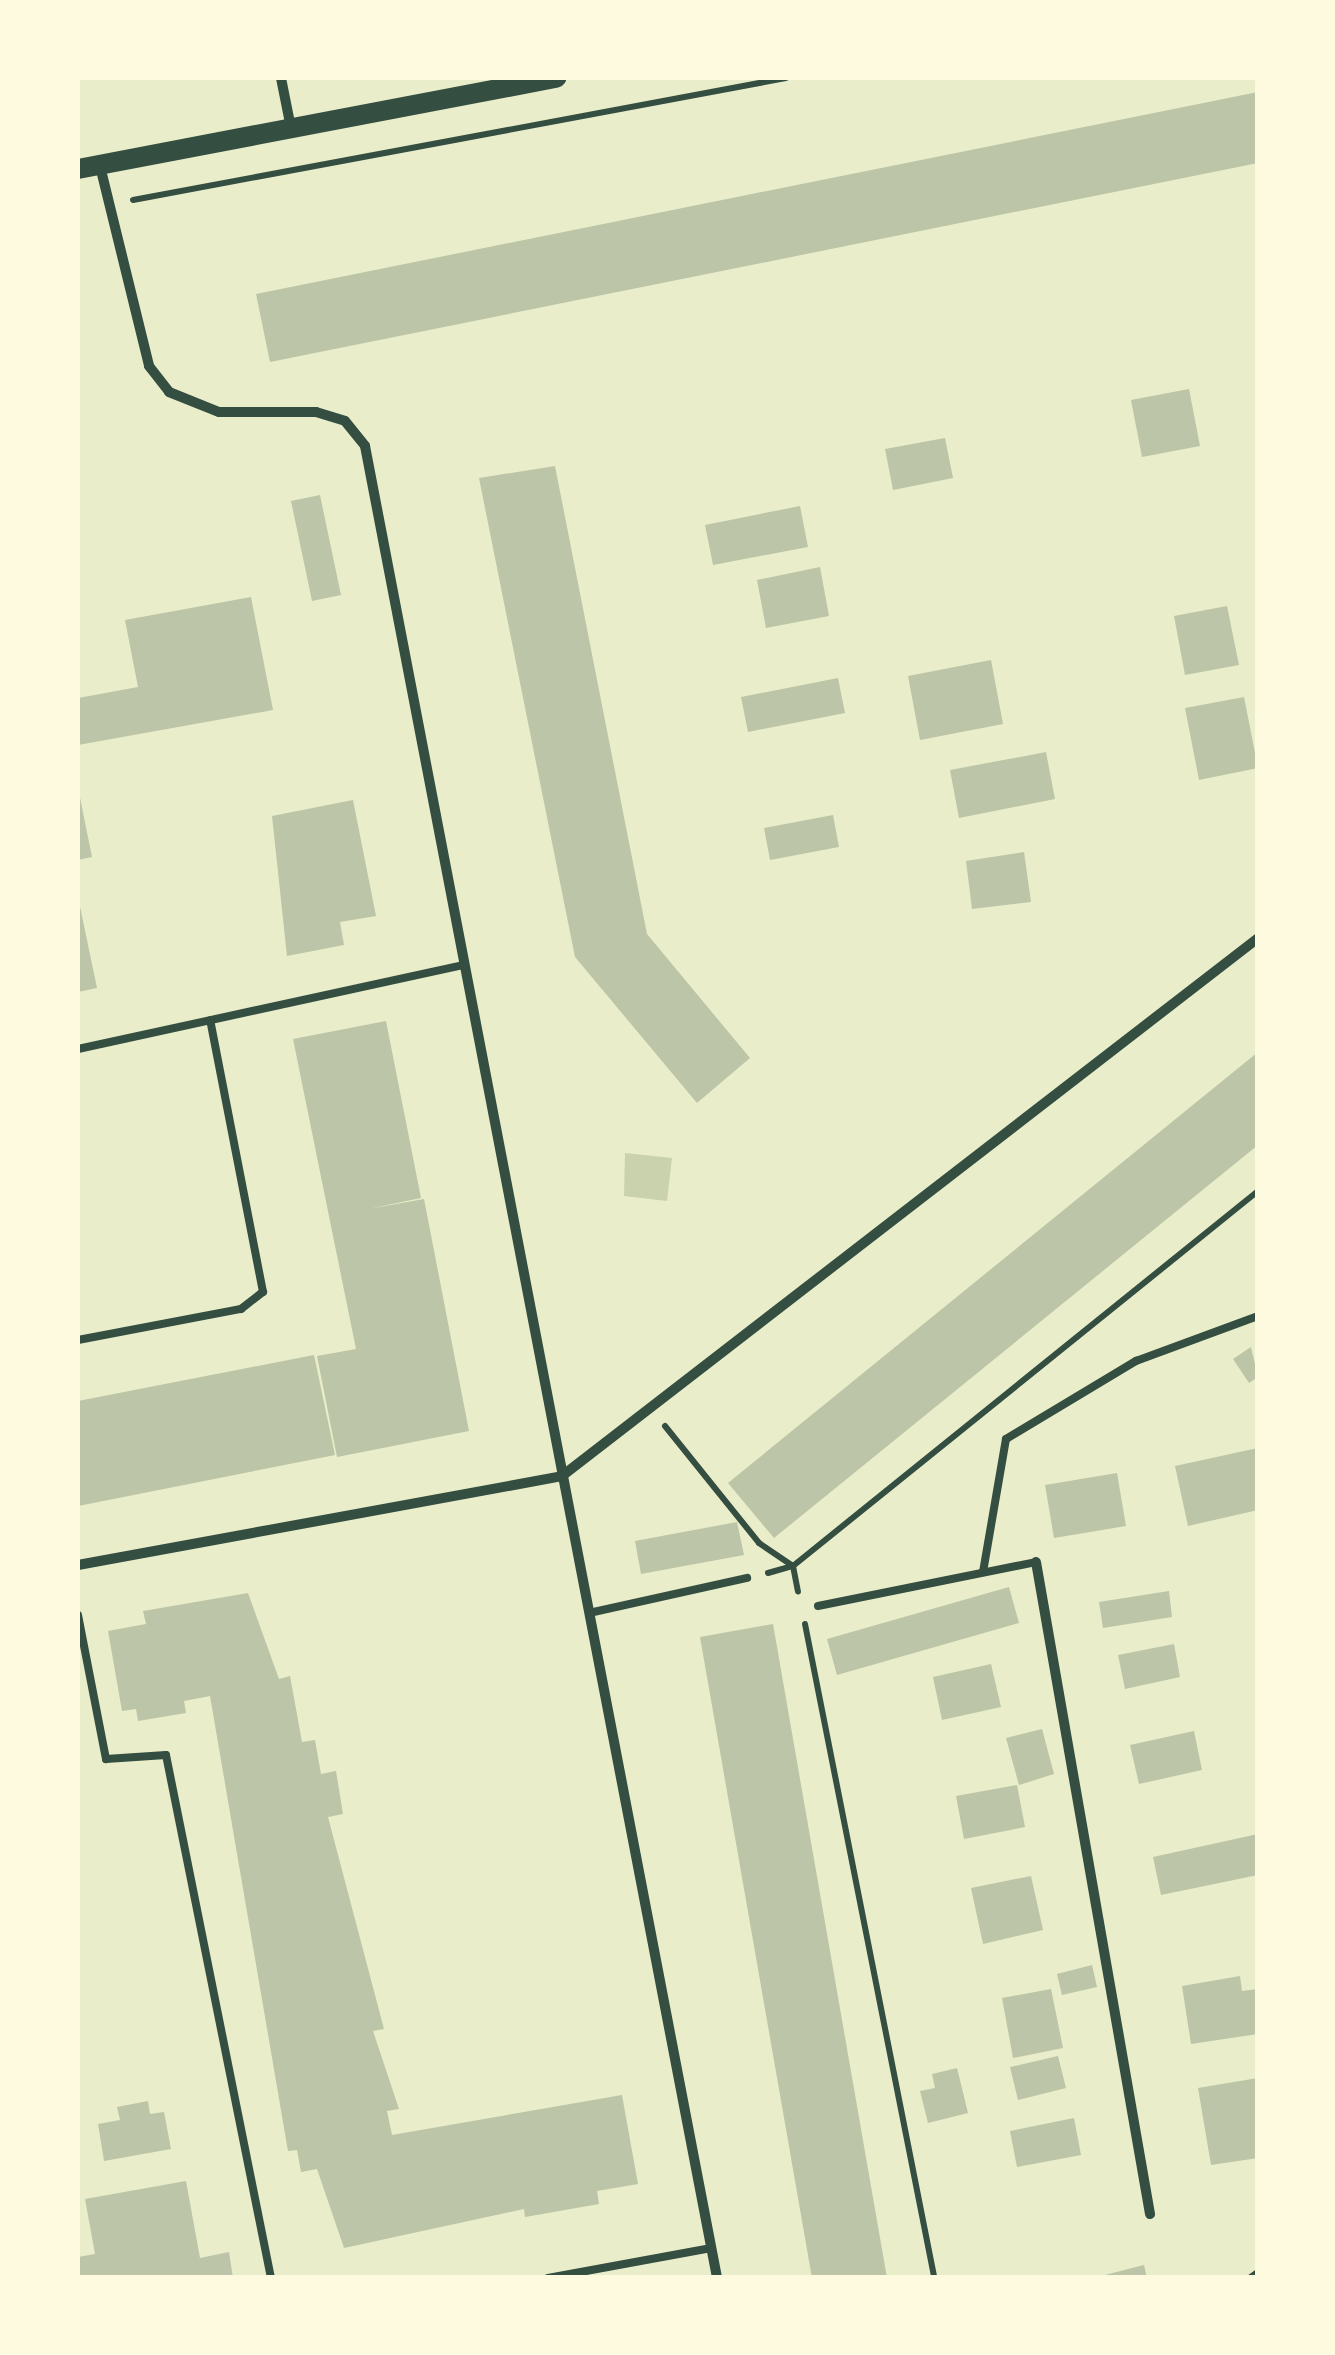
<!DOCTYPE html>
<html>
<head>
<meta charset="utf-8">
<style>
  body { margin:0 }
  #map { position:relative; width:1335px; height:2355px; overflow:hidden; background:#e9edc9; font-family:Merriweather,serif }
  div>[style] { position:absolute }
  .green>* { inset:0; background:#cad2ad }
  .building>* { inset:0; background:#bcc5a7 }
  .path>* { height:6px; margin:-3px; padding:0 3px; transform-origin:3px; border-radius:3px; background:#344e41 }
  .service>* { height:8px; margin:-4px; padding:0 4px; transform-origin:4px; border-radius:4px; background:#344e41 }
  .minor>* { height:10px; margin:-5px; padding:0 5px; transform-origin:5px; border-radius:5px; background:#344e41 }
  .secondary>* { height:20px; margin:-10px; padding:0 10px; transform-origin:10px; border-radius:10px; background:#344e41 }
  span { translate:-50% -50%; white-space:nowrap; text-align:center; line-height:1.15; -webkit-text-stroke:9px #fefae0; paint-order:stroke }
  .frame { position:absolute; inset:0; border:80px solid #fefae0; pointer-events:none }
</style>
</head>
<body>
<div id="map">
  <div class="green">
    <i style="clip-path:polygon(625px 1153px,672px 1158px,667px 1201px,624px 1196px)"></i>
  </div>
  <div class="building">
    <i style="clip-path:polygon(1258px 92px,1258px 163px,270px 362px,256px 294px)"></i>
    <i style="clip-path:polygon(1189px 389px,1200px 446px,1142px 457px,1131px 400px)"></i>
    <i style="clip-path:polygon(945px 438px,953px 478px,893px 490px,885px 449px)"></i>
    <i style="clip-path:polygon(555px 466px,647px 934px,750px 1058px,697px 1103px,575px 957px,479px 478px)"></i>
    <i style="clip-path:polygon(320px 495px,341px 595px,312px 601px,291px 501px)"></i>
    <i style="clip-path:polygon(800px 506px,808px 547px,713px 565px,705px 525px)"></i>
    <i style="clip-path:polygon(820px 567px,829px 616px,766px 628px,757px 580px)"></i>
    <i style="clip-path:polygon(251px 597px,273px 710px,78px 745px,78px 698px,138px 687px,125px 620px)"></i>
    <i style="clip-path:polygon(1227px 606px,1239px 665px,1185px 675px,1174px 616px)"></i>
    <i style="clip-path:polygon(991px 660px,1003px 724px,920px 740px,908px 676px)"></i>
    <i style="clip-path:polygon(838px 678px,845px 713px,748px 732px,741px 697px)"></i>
    <i style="clip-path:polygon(1244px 697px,1258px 768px,1199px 780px,1185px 708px)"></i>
    <i style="clip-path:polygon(1046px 752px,1055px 799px,959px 818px,950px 770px)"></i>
    <i style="clip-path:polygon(78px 788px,92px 857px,78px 860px)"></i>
    <i style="clip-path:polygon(353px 800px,376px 916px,340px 922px,344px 945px,287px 956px,272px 816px)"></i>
    <i style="clip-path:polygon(833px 815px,839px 847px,770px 860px,764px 828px)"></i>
    <i style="clip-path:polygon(1024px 852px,1031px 902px,972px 909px,966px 861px)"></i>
    <i style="clip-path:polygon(78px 897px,97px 988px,78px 992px)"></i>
    <i style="clip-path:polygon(386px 1021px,421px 1198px,368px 1209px,424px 1199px,469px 1431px,337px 1457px,317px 1356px,356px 1349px,293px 1039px)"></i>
    <i style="clip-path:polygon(1258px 1052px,1258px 1145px,774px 1538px,728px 1483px)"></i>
    <i style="clip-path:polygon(1251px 1347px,1258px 1377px,1249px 1383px,1233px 1359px)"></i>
    <i style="clip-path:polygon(314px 1355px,335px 1455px,78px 1506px,78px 1401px)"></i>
    <i style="clip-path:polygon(1258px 1448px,1258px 1510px,1188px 1526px,1175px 1466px)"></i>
    <i style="clip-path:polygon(1117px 1473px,1126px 1526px,1054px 1538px,1045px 1485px)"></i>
    <i style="clip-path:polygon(737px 1522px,744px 1555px,641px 1574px,635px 1541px)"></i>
    <i style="clip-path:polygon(1009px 1587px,1019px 1623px,837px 1675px,827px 1639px)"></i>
    <i style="clip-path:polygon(1169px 1591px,1172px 1617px,1103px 1628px,1099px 1602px)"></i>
    <i style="clip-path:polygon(248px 1593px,279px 1679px,290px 1676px,302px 1742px,315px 1740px,321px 1774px,336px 1771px,343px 1814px,328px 1817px,384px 2029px,373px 2031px,399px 2109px,387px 2111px,392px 2135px,622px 2095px,638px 2184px,597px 2191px,599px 2204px,525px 2217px,524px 2209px,344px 2248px,317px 2169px,301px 2172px,297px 2150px,288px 2151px,210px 1696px,184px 1701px,186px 1713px,138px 1721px,136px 1709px,122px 1711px,108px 1631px,146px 1624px,143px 1611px)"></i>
    <i style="clip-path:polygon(773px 1624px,887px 2278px,812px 2278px,700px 1637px)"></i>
    <i style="clip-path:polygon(1174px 1644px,1180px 1677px,1125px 1689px,1118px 1655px)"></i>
    <i style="clip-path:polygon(991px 1664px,1001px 1707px,942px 1720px,933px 1677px)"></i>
    <i style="clip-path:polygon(1042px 1729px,1054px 1774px,1019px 1785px,1006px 1738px)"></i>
    <i style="clip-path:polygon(1194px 1731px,1202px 1770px,1139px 1784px,1130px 1745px)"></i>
    <i style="clip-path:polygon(1017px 1785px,1025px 1827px,964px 1839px,956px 1796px)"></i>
    <i style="clip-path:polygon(1258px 1834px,1258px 1875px,1161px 1895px,1153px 1857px)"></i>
    <i style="clip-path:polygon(1031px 1876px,1043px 1930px,983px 1944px,971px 1888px)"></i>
    <i style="clip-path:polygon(1092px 1965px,1097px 1987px,1062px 1995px,1057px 1974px)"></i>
    <i style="clip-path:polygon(1240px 1976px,1242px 1991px,1258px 1989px,1258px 2034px,1191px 2044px,1182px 1986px)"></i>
    <i style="clip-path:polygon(1051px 1989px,1063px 2048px,1013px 2058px,1002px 1998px)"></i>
    <i style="clip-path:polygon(1058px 2056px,1066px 2088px,1018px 2100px,1010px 2067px)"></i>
    <i style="clip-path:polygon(957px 2068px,968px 2113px,928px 2123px,920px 2091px,935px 2088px,932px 2074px)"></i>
    <i style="clip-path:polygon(1258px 2078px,1258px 2158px,1211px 2165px,1198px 2088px)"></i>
    <i style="clip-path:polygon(148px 2101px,150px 2114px,164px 2112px,171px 2149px,104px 2161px,98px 2124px,120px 2120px,117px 2107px)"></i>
    <i style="clip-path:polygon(1074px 2118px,1081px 2155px,1017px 2167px,1010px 2131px)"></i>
    <i style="clip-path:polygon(186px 2181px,200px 2258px,229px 2252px,233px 2278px,78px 2278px,78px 2257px,95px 2254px,85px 2199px)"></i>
    <i style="clip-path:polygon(1144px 2265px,1147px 2278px,1101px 2278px,1101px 2276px)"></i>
  </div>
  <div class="path">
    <i style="left:133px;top:200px;width:664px;rotate:-10.58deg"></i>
    <i style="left:665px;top:1426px;width:150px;rotate:51.2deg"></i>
    <i style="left:759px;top:1543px;width:41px;rotate:34.1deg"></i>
    <i style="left:793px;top:1566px;width:597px;rotate:-38.88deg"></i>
    <i style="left:768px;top:1573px;width:26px;rotate:-16deg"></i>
    <i style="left:793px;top:1566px;width:26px;rotate:79deg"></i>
    <i style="left:805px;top:1624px;width:665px;rotate:78.81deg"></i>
  </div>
  <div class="service">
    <i style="left:78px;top:1049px;width:395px;rotate:-12.3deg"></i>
    <i style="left:78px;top:1340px;width:166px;rotate:-10.8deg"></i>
    <i style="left:241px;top:1309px;width:28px;rotate:-38deg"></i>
    <i style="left:263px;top:1292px;width:277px;rotate:-101deg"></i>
    <i style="left:983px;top:1572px;width:135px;rotate:-80.2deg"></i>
    <i style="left:1006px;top:1439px;width:152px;rotate:-31deg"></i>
    <i style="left:1136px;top:1361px;width:130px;rotate:-20.2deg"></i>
    <i style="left:818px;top:1606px;width:222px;rotate:-11.4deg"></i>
    <i style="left:589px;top:1613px;width:162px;rotate:-12.5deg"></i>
    <i style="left:78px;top:1615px;width:147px;rotate:79deg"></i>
    <i style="left:106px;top:1759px;width:60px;rotate:-3.8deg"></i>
    <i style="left:166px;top:1755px;width:533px;rotate:78.65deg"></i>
    <i style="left:548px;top:2278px;width:166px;rotate:-10.4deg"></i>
    <i style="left:1251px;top:2278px;width:9px;rotate:-36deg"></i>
  </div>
  <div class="minor">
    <i style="left:281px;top:78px;width:51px;rotate:78.7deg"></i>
    <i style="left:100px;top:166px;width:206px;rotate:76.2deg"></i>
    <i style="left:149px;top:366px;width:33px;rotate:52deg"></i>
    <i style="left:169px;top:392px;width:54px;rotate:21.8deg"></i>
    <i style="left:219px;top:412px;width:97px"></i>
    <i style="left:316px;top:412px;width:30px;rotate:17deg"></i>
    <i style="left:345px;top:421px;width:32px;rotate:51deg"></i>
    <i style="left:365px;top:446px;width:1866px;rotate:79.12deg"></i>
    <i style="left:1036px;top:1562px;width:662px;rotate:80.08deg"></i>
    <i style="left:78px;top:1565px;width:492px;rotate:-10.4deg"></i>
    <i style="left:562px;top:1476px;width:880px;rotate:-37.7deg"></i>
  </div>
  <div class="secondary">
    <i style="left:78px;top:169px;width:487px;rotate:-10.8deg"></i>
  </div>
  <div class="frame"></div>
</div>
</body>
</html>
